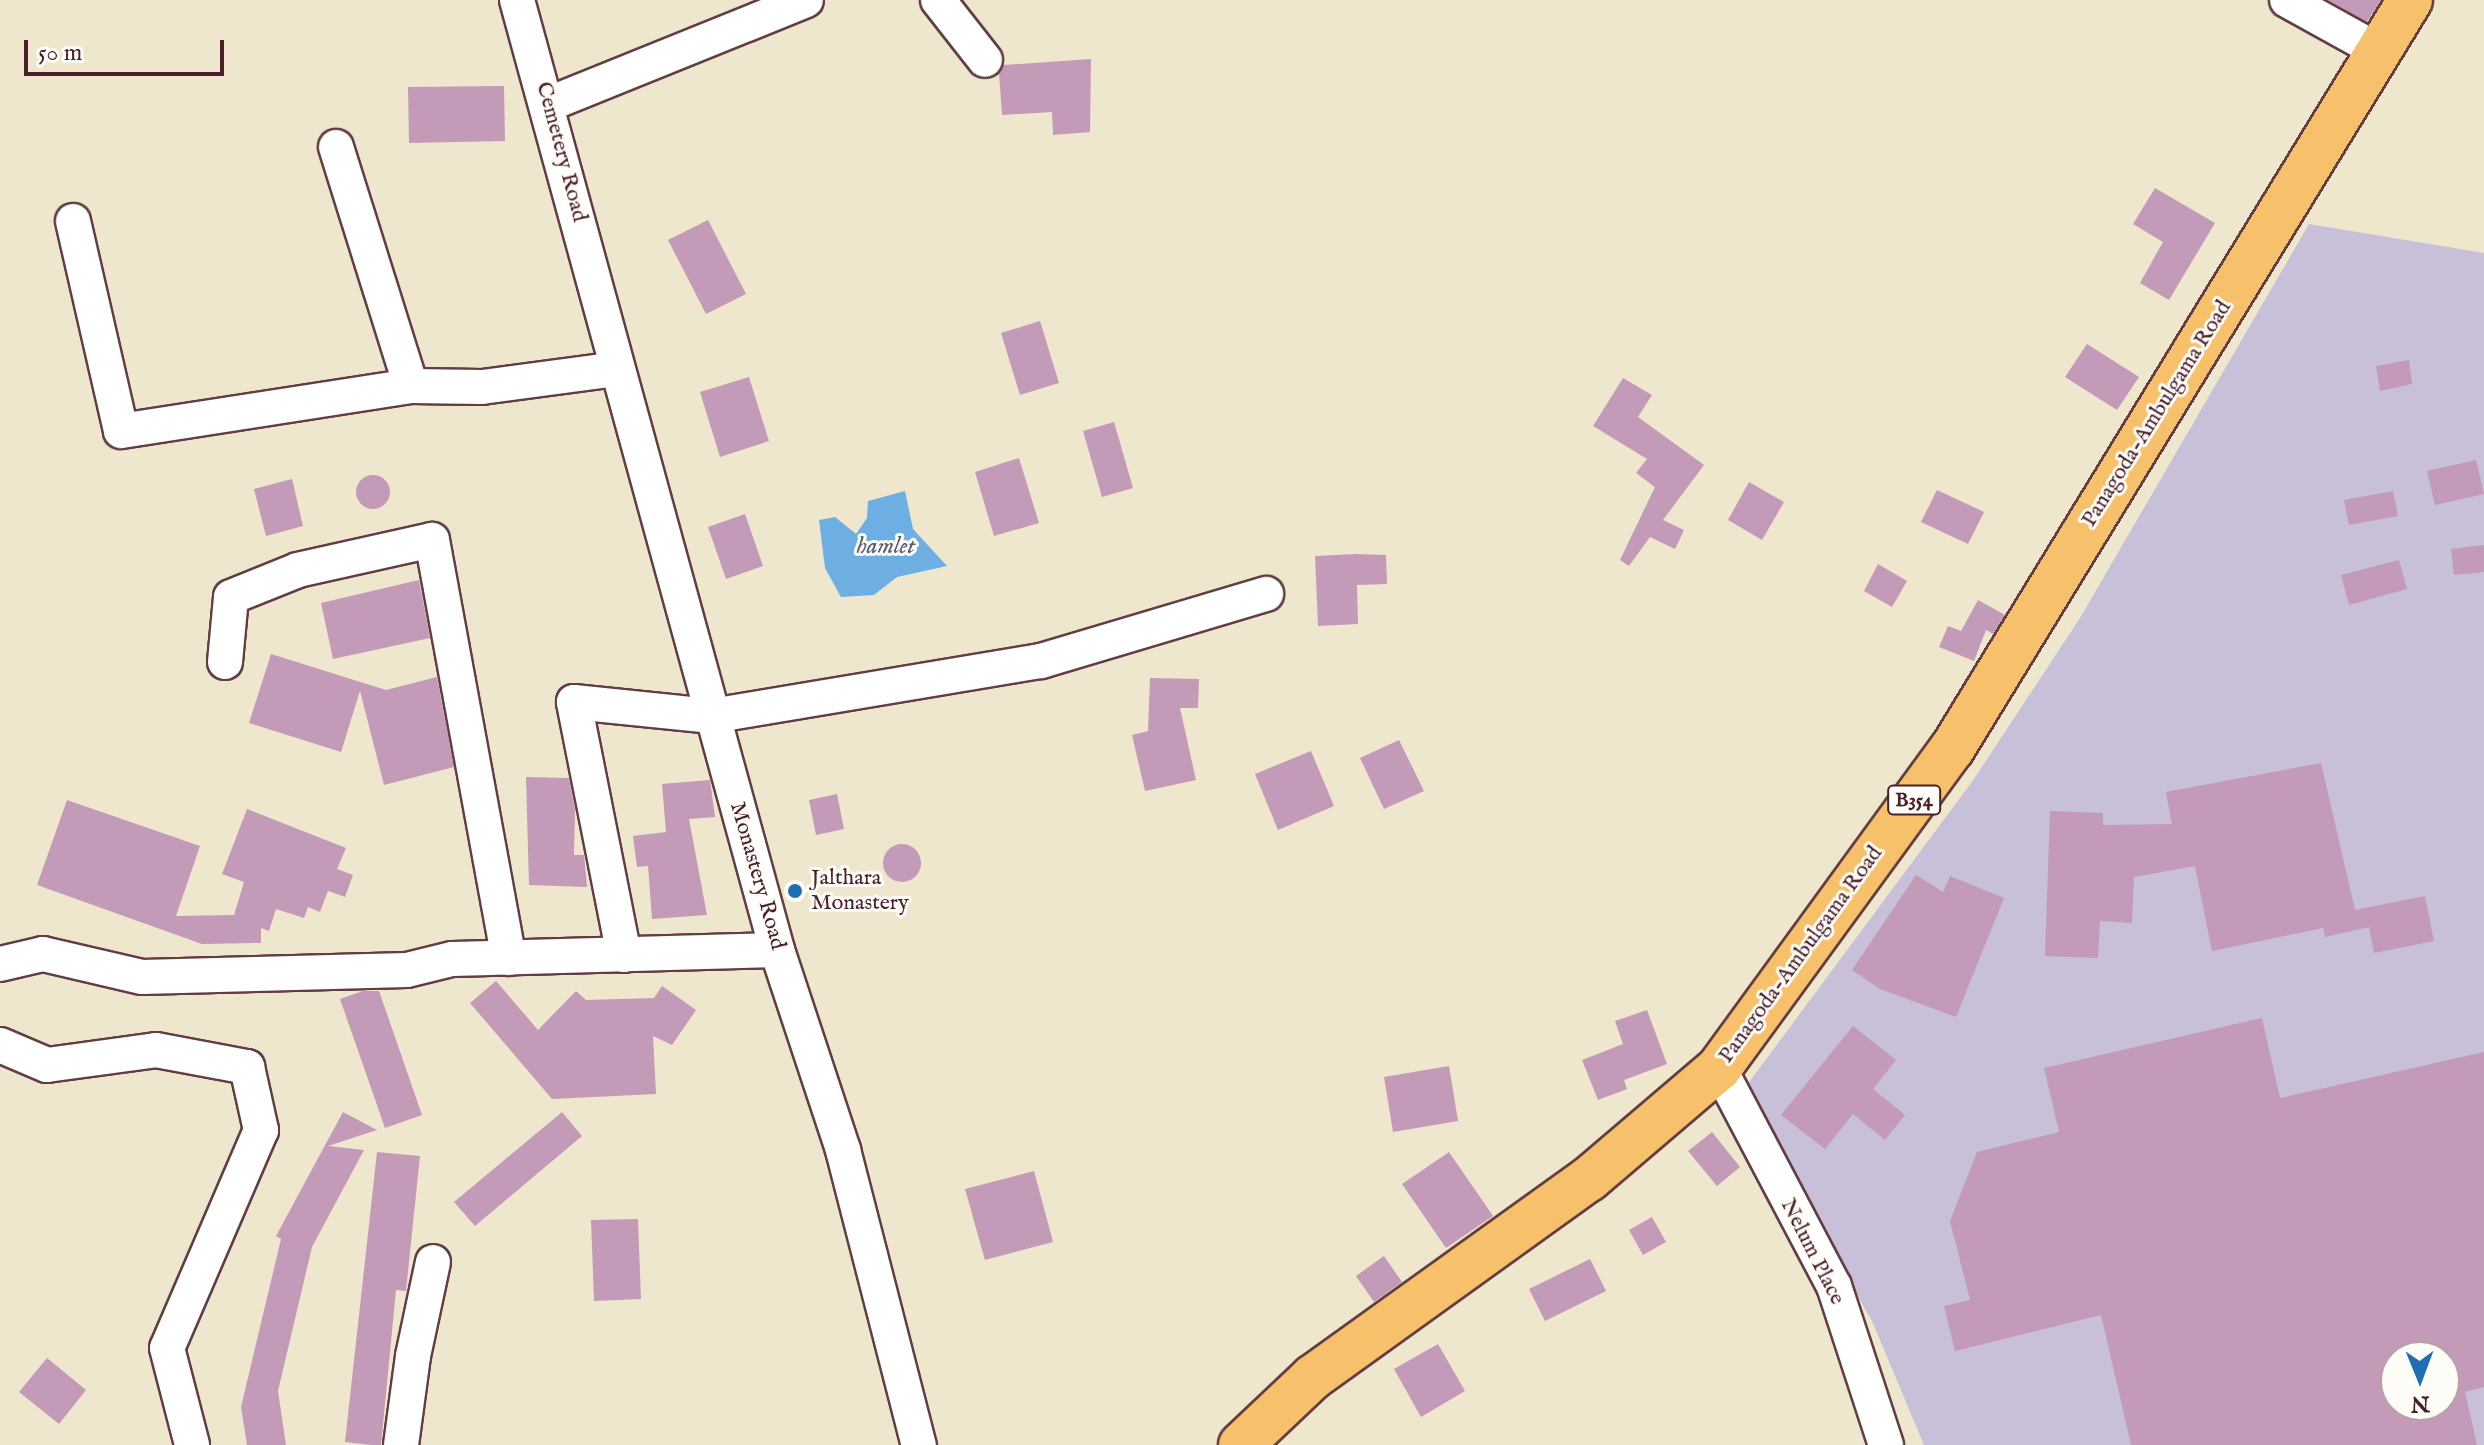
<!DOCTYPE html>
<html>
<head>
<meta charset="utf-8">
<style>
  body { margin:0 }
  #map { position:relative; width:2484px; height:1445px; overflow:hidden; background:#efe7cd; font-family:"IM FELL English",serif }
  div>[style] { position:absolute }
  .industrial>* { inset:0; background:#c8bfd8 }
  .water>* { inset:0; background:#6dafe2 }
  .building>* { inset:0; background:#c39ab7 }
  .round { border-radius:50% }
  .roads { filter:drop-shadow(2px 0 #633d43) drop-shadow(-2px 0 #633d43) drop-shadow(0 2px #633d43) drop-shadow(0 -2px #633d43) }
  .minor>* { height:34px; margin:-17px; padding:0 17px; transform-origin:17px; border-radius:17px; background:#fff }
  .major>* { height:44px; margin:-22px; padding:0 22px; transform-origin:22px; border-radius:22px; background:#f7c06b }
  .dots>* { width:22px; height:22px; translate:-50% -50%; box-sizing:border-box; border:4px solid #fdfcf7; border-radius:50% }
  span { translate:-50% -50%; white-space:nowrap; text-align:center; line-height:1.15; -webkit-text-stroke:6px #fdfcf7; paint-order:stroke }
  .shield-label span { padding:2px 6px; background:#fdfcf7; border:2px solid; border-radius:6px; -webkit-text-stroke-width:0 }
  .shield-label { font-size:20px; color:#4a1f2b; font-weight:700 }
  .street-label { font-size:22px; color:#4a1f2b }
  .poi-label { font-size:22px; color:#4a1f2b }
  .left { translate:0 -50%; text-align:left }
  .water-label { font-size:24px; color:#585974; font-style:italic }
  .north { position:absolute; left:2380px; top:1341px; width:80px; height:80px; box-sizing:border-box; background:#fdfcf7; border:2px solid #b5a4a5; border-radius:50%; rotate:179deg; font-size:22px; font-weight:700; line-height:32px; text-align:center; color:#4a1f2b }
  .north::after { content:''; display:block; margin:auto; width:28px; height:36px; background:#1f6fb2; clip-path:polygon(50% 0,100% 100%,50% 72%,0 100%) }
  .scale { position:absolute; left:24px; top:40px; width:200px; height:36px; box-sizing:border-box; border:4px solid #4a1f2b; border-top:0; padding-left:10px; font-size:24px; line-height:28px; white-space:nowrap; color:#4a1f2b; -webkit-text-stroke:6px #fdfcf7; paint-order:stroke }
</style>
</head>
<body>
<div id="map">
  <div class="industrial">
    <i style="clip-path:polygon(evenodd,2309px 224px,2484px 253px,2484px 1445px,1924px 1445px,1872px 1321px,1741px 1093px,1974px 779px,2080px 618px,2309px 224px,2396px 1357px,2444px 1357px,2444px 1405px,2396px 1405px,2396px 1357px)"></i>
  </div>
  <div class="water">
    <i style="clip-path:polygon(905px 491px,913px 529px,947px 566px,897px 577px,874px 595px,841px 597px,825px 568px,819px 520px,835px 517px,856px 534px,867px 518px,868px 501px)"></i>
  </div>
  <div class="building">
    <i style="clip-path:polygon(2328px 0,2381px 0,2367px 22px)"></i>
    <i style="clip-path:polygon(1091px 59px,1090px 132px,1053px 135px,1052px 112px,1002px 115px,999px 73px,1004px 65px)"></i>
    <i style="clip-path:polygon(504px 86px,505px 141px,409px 143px,408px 87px)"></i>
    <i style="clip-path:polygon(2155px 188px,2215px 223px,2169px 300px,2140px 283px,2163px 242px,2133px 224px)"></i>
    <i style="clip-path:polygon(708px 220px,746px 294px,706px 314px,668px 240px)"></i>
    <i style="clip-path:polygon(1040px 321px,1059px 383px,1020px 395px,1001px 333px)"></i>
    <i style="clip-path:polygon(2087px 344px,2139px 377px,2117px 410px,2065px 377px)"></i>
    <i style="clip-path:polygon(2409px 360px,2412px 384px,2380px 391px,2376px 366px)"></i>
    <i style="clip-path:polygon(749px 377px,769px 441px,720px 457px,700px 392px)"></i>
    <i style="clip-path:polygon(1623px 378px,1652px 395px,1638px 417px,1704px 465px,1663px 520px,1684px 530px,1675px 549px,1650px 537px,1629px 566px,1620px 560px,1655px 487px,1636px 473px,1647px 459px,1593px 426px)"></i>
    <i style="clip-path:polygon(1114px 422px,1133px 488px,1102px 497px,1083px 431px)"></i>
    <i style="clip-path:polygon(1019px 458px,1039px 523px,994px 536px,975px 472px)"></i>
    <i style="clip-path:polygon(2476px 460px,2484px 494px,2435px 505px,2427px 471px)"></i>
    <i class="round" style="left:356px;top:475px;width:34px;height:34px"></i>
    <i style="clip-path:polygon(292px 479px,303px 526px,266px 536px,254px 489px)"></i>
    <i style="clip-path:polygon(1749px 482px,1784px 502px,1762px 540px,1728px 520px)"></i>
    <i style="clip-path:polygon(1937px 490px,1984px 512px,1968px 544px,1921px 522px)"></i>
    <i style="clip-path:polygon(2393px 491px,2398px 516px,2349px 525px,2344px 500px)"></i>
    <i style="clip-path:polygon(745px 514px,763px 566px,726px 579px,708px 527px)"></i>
    <i style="clip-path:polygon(2484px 545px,2484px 572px,2454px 575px,2451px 549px)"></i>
    <i style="clip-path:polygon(1356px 554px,1386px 555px,1387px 584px,1357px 585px,1358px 624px,1318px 626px,1315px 556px)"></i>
    <i style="clip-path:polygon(2399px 560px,2407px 589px,2349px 605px,2341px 575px)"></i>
    <i style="clip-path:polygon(1878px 564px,1907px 581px,1892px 607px,1864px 591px)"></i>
    <i style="clip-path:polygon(419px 580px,430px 638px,333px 659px,321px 603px)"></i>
    <i style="clip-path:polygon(1978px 600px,2005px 615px,1993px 634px,1986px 630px,1974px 661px,1939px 647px,1948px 626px,1961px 631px)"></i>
    <i style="clip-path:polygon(271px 654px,386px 690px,437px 677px,454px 767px,384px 785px,360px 691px,341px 752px,249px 723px)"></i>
    <i style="clip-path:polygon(1150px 678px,1199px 679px,1198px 708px,1180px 708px,1196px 780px,1145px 791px,1132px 735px,1148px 731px)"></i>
    <i style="clip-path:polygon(1399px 740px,1424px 791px,1384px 809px,1360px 758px)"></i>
    <i style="clip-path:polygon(1311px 751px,1334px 806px,1278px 830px,1255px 774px)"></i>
    <i style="clip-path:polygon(2321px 763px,2355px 910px,2425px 896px,2434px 941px,2374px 953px,2369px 927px,2325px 937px,2323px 928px,2212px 951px,2195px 866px,2134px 877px,2132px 923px,2100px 921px,2098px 958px,2045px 956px,2050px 811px,2103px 813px,2103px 825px,2172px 824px,2166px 792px)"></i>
    <i style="clip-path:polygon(526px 777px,569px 778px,575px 810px,574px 855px,584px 855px,587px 887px,529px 885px)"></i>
    <i style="clip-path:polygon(710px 780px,715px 817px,689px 819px,707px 915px,652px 919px,648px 866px,637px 867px,633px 836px,666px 832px,662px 784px)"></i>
    <i style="clip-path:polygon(837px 794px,844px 829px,816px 835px,809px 800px)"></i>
    <i style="clip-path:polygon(67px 800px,200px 846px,176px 916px,234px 915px,244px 882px,222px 874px,247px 809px,346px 848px,337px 869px,353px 875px,345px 897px,328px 891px,320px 912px,308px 907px,304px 918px,276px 909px,269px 931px,261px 928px,261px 943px,202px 944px,37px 885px)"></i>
    <i class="round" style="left:883px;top:844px;width:38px;height:38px"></i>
    <i style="clip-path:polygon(1916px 875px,1943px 892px,1950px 876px,2004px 898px,1956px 1017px,1880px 989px,1852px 970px)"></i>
    <i style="clip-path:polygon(496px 981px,538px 1030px,576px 991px,586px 1000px,654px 998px,662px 986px,696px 1010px,672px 1045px,653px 1036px,656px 1094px,552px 1099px,470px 1003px)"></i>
    <i style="clip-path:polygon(363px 991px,379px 991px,422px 1115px,385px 1128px,340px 999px)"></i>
    <i style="clip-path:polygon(1647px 1010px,1667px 1064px,1624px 1080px,1627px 1089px,1598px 1100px,1582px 1060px,1623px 1044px,1615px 1021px)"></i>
    <i style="clip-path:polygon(evenodd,2262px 1018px,2280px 1098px,2484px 1052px,2484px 1387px,2465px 1392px,2477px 1445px,2131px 1445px,2101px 1315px,1955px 1351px,1944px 1306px,1970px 1300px,1950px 1221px,1977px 1152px,2059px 1132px,2044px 1068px,2262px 1018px,2396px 1357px,2444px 1357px,2444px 1405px,2396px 1405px,2396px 1357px)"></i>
    <i style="clip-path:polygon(1853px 1026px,1896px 1060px,1873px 1089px,1905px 1115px,1885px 1140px,1853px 1114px,1825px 1149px,1781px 1115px)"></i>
    <i style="clip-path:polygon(1449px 1066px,1458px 1121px,1393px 1132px,1384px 1077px)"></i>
    <i style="clip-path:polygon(343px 1112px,377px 1130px,328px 1146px,364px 1150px,312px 1247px,278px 1391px,286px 1445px,247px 1445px,241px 1407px,281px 1239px,276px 1236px)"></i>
    <i style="clip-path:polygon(562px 1112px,582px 1136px,475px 1226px,454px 1202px)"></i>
    <i style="clip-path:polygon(1712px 1132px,1740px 1167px,1717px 1186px,1688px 1151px)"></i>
    <i style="clip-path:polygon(377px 1152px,420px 1156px,406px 1291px,396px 1290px,381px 1445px,372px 1445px,345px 1442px)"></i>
    <i style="clip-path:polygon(1449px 1152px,1493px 1216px,1446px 1248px,1402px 1184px)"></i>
    <i style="clip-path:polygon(1034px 1171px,1053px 1242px,985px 1260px,965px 1189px)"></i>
    <i style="clip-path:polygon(1652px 1217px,1666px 1242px,1643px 1255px,1629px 1230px)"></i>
    <i style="clip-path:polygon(638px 1219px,641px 1299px,594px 1301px,591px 1220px)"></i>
    <i style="clip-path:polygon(1384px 1256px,1402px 1282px,1374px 1302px,1356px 1276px)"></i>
    <i style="clip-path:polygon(1590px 1259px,1606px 1291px,1545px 1321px,1529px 1289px)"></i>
    <i style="clip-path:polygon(1438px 1344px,1465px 1391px,1421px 1417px,1394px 1369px)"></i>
    <i style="clip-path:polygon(47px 1358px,86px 1390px,59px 1424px,19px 1392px)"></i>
  </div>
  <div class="roads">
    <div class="minor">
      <i style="left:517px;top:0;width:985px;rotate:74.69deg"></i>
      <i style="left:777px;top:950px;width:211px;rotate:71.7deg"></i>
      <i style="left:843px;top:1150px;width:305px;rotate:75.6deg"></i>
      <i style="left:938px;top:0;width:76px;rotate:51.9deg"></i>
      <i style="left:2287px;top:0;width:105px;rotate:29deg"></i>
      <i style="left:549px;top:104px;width:277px;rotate:-22deg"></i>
      <i style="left:336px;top:147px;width:250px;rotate:72.6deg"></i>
      <i style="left:411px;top:386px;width:71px;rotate:0.8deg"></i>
      <i style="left:482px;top:387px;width:136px;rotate:-7.6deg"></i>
      <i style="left:73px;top:221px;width:215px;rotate:77.1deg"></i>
      <i style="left:121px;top:431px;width:293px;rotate:-8.8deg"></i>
      <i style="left:225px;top:662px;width:65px;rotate:-84.7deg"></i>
      <i style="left:231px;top:597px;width:72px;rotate:-21.9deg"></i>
      <i style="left:298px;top:570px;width:137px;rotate:-12.6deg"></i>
      <i style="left:432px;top:540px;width:425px;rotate:79.6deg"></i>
      <i style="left:624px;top:955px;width:258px;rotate:-101.2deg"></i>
      <i style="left:574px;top:702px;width:139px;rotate:5.8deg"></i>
      <i style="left:712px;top:716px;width:334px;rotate:-9.5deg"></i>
      <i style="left:1041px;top:661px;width:235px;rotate:-16.6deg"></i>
      <i style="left:0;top:964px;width:44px;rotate:-13.1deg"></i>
      <i style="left:43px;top:954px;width:102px;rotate:13.1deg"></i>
      <i style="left:142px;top:977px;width:265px;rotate:-1.5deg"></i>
      <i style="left:407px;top:970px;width:46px;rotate:-13.7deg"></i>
      <i style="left:452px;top:959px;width:325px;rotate:-1.6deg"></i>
      <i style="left:0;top:1045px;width:51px;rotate:23.1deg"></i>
      <i style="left:47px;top:1065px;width:110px;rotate:-7.8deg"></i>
      <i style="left:156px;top:1050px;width:93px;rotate:10.6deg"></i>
      <i style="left:247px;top:1067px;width:65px;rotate:77.5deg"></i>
      <i style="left:261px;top:1130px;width:237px;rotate:113.3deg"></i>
      <i style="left:167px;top:1348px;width:100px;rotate:75.5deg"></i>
      <i style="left:1719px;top:1068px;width:246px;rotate:62.2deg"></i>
      <i style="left:1834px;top:1286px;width:167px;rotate:71.9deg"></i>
      <i style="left:401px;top:1445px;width:90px;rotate:-82.3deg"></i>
      <i style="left:413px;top:1356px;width:96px;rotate:-78deg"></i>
    </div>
    <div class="major">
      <i style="left:1241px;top:1445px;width:99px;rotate:-43.4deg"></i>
      <i style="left:1313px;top:1377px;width:340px;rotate:-35.7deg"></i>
      <i style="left:1589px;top:1179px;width:171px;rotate:-40.5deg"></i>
      <i style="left:1719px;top:1068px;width:395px;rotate:-53.9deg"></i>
      <i style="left:1952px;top:749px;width:878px;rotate:-58.55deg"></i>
    </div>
  </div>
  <div class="dots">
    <i style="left:795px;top:891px;background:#1f6fb2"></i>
  </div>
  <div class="shield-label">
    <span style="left:1914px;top:800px">B354</span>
  </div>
  <div class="street-label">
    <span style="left:561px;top:152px;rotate:75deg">Cemetery Road</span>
    <span style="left:2157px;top:414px;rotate:-58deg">Panagoda-Ambulgama Road</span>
    <span style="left:757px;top:876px;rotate:74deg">Monastery Road</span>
    <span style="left:1801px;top:955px;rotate:-54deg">Panagoda-Ambulgama Road</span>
    <span style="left:1812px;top:1252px;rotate:63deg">Nelum Place</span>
  </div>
  <div class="poi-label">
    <span class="left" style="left:811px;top:891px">Jalthara<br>Monastery</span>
  </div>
  <div class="water-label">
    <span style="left:886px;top:547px">hamlet</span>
  </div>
  <div class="north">N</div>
  <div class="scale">50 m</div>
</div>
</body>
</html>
